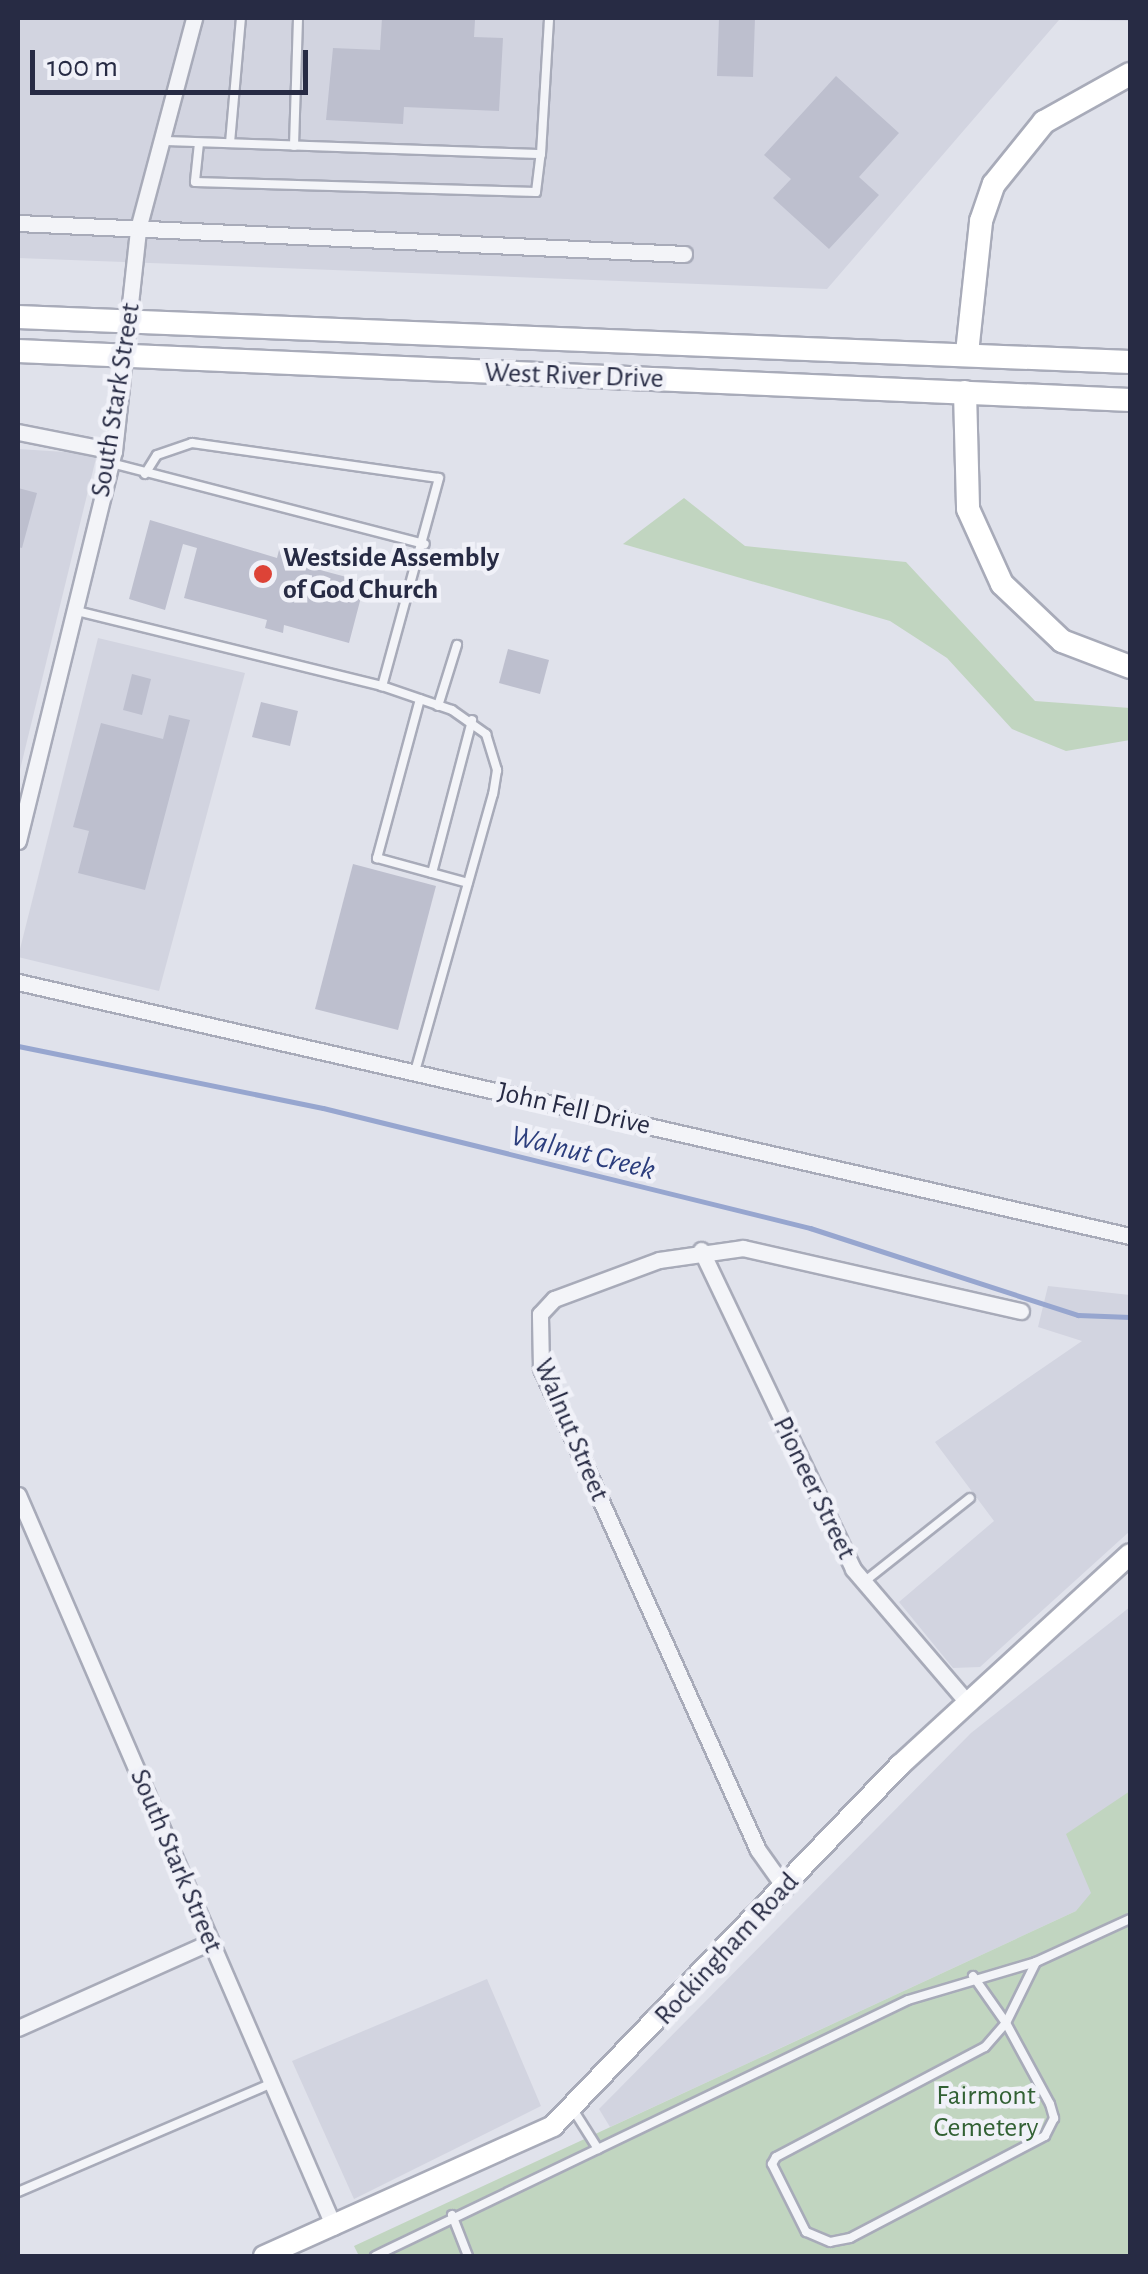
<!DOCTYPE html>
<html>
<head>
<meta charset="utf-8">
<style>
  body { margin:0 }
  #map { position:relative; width:1148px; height:2274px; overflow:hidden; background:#e0e2eb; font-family:"Alegreya Sans",sans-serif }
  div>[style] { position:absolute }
  .built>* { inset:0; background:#d2d4e0 }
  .green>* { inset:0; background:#c1d5c0 }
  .stream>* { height:5px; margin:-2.5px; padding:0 2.5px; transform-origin:2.5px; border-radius:2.5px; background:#97a6cf }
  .building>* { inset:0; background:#bdbfce }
  .roads { filter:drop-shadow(2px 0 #a8abb9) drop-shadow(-2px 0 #a8abb9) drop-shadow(0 2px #a8abb9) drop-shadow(0 -2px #a8abb9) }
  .lane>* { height:8px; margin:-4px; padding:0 4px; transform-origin:4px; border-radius:4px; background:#f3f4f8 }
  .street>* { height:15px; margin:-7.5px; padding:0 7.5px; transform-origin:7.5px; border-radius:7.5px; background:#f3f4f8 }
  .secondary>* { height:20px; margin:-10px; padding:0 10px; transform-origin:10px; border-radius:10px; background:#fff }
  .primary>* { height:22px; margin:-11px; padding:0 11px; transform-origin:11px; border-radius:11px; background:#fff }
  .dots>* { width:28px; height:28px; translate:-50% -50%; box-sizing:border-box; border:5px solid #f0f1f8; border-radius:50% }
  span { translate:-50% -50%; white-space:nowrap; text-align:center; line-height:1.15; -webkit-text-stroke:9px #f0f1f8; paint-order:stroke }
  .street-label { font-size:28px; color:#272b44 }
  .poi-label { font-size:28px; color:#272b44; font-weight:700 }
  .left { translate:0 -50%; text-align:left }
  .park-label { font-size:28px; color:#326134 }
  .water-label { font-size:30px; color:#2c3e7d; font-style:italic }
  .frame { position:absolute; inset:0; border:20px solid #272b44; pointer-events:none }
  .scale { position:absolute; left:30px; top:50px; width:278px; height:45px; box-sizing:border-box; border:5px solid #272b44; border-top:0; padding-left:12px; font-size:30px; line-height:35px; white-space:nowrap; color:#272b44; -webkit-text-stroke:8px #f0f1f8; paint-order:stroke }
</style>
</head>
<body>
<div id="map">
  <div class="built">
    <i style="clip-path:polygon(18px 18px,1130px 18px,1130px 21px,1059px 20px,827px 289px,18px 258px)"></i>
    <i style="clip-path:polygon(18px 449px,97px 454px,18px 778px)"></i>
    <i style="clip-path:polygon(98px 638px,245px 673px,159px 991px,18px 957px)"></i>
    <i style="clip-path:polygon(1048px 1286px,1130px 1295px,1130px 1531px,980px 1667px,953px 1668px,899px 1602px,994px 1521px,935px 1442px,1082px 1341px,1038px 1327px)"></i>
    <i style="clip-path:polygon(1130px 1607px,1130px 1886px,610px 2127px,599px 2109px,971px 1733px)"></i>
    <i style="clip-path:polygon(487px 1979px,541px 2106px,354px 2199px,292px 2061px)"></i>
  </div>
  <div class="green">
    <i style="clip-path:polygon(684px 498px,745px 546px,906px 562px,1035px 701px,1130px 708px,1130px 740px,1066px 751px,1012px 729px,947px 658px,890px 621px,623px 544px)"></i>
    <i style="clip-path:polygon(1130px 1791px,1130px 2256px,359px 2256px,354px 2246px,1076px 1911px,1091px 1893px,1066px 1834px)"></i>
  </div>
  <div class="stream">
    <i style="left:18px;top:1046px;width:311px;rotate:11.5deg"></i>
    <i style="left:323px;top:1108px;width:502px;rotate:13.84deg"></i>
    <i style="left:810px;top:1228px;width:282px;rotate:18deg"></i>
    <i style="left:1078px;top:1315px;width:52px;rotate:2.2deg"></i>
  </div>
  <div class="building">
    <i style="clip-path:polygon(382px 18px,475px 20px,474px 37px,503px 38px,499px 111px,404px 107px,403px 124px,326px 120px,333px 48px,380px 50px)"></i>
    <i style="clip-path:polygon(719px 18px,755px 18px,753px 77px,717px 76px)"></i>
    <i style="clip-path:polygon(836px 76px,899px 133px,859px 177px,879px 195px,829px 249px,773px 198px,791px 179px,764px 155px)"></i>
    <i style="clip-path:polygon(18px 488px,37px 493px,22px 548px,18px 547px)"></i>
    <i style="clip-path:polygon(150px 520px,277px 558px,280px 546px,312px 555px,309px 567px,365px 582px,349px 643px,284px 625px,283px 633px,265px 628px,267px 620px,184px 598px,197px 548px,183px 544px,165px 610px,129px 599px)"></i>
    <i style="clip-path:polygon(508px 649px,549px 660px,540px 694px,499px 683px)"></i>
    <i style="clip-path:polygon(132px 674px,151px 679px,142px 715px,123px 710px)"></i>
    <i style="clip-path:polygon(261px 702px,298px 711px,290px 746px,252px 737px)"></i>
    <i style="clip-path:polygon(169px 715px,190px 720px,145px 890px,78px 873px,89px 831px,73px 827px,101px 723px,163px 739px)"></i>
    <i style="clip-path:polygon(353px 864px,436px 886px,398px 1030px,315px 1009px)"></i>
  </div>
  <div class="roads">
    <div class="lane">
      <i style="left:163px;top:141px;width:378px;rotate:2deg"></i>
      <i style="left:541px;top:154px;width:136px;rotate:-86.6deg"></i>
      <i style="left:199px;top:143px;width:39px;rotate:96deg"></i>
      <i style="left:195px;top:182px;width:341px;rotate:1.7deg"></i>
      <i style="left:536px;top:192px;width:38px;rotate:-83deg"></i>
      <i style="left:230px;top:143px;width:125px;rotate:-85deg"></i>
      <i style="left:294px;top:146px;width:128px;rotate:-88.2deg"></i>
      <i style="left:111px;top:463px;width:324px;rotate:14.5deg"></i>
      <i style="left:145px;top:474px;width:22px;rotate:-58deg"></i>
      <i style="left:157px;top:455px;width:37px;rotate:-19deg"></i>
      <i style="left:192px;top:443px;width:249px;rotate:8.1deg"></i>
      <i style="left:439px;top:478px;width:216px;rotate:105.3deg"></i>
      <i style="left:73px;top:610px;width:318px;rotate:13.8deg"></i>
      <i style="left:382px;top:686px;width:74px;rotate:18.9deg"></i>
      <i style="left:452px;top:710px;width:42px;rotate:35.2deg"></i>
      <i style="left:486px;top:734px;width:38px;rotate:73deg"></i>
      <i style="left:497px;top:770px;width:24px;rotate:99deg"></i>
      <i style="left:493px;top:794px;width:289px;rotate:105.7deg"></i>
      <i style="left:420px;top:699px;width:165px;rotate:105.1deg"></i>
      <i style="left:377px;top:858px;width:94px;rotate:15.4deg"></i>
      <i style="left:438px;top:706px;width:64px;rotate:-72.7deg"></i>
      <i style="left:432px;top:873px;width:158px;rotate:-75.3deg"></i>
      <i style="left:864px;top:1582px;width:135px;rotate:-38.4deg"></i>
      <i style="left:973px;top:1976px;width:57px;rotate:54.9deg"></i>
      <i style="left:1006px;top:2023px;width:68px;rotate:-63.8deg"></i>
      <i style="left:1006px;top:2023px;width:92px;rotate:61.5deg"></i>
      <i style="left:1050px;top:2104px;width:15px;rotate:74deg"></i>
      <i style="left:1054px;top:2118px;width:20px;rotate:117deg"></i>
      <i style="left:1045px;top:2136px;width:220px;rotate:152.4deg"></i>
      <i style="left:850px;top:2238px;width:20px;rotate:169deg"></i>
      <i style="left:830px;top:2242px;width:26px;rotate:-157deg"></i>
      <i style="left:806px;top:2232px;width:76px;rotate:-116.6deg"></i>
      <i style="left:772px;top:2164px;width:8px;rotate:-60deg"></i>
      <i style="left:776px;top:2157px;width:236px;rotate:-27.8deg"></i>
      <i style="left:985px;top:2047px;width:32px;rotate:-49deg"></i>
      <i style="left:574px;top:2111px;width:45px;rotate:57.7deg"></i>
      <i style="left:18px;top:2192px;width:276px;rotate:-23.2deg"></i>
      <i style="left:452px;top:2215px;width:44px;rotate:68.7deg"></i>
      <i style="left:375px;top:2256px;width:591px;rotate:-25.65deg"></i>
      <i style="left:908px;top:2000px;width:134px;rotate:-16.5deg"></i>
      <i style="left:1036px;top:1962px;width:103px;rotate:-24.6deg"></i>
    </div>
    <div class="street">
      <i style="left:18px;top:223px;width:667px;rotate:2.66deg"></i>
      <i style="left:18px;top:432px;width:98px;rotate:11.2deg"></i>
      <i style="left:18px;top:841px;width:402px;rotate:-76.2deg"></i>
      <i style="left:114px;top:451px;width:223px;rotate:-83.8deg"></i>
      <i style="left:138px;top:229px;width:218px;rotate:-75.1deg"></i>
      <i style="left:18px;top:982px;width:1141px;rotate:12.87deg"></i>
      <i style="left:701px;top:1250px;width:353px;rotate:64.5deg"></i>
      <i style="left:853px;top:1569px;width:174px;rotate:49.4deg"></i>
      <i style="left:18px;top:1495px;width:797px;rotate:66.65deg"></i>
      <i style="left:785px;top:1888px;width:47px;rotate:-125.4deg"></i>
      <i style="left:758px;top:1850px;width:529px;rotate:-114.24deg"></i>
      <i style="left:541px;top:1368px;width:54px;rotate:-91.1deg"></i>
      <i style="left:540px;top:1314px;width:21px;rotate:-47deg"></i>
      <i style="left:554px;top:1299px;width:112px;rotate:-20.4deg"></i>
      <i style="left:659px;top:1260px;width:85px;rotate:-8.1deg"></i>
      <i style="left:743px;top:1248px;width:285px;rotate:12.8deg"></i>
      <i style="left:18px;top:2028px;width:210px;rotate:-24.1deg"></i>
    </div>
    <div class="secondary">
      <i style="left:264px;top:2256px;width:317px;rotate:-24.2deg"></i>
      <i style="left:553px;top:2126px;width:501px;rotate:-46.13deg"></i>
      <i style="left:900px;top:1765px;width:312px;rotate:-42.5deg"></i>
    </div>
    <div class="primary">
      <i style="left:18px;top:317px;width:1113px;rotate:2.32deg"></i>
      <i style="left:18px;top:351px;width:1113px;rotate:2.52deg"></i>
      <i style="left:967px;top:353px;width:133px;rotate:-83.9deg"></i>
      <i style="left:981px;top:221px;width:39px;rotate:-71deg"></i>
      <i style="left:994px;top:184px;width:80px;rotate:-51.1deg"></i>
      <i style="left:1044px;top:122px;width:98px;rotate:-29.2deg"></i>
      <i style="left:965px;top:392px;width:117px;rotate:88.5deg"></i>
      <i style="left:968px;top:509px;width:82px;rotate:65.6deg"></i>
      <i style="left:1002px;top:584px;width:83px;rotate:43.5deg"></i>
      <i style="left:1062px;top:641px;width:73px;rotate:20.9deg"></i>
    </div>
  </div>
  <div class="dots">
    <i style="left:263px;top:574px;background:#dd4337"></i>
  </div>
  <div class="street-label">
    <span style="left:574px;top:376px;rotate:2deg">West River Drive</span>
    <span style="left:116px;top:400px;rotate:-81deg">South Stark Street</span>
    <span style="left:574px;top:1109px;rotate:13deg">John Fell Drive</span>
    <span style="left:571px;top:1430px;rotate:67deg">Walnut Street</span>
    <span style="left:814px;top:1488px;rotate:64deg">Pioneer Street</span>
    <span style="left:176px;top:1861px;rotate:67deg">South Stark Street</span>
    <span style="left:727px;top:1949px;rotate:-47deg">Rockingham Road</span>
  </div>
  <div class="poi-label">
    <span class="left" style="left:283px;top:574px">Westside Assembly<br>of God Church</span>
  </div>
  <div class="park-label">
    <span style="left:986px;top:2112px">Fairmont<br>Cemetery</span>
  </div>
  <div class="water-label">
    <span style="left:583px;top:1153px;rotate:14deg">Walnut Creek</span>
  </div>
  <div class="frame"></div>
  <div class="scale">100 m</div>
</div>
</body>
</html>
